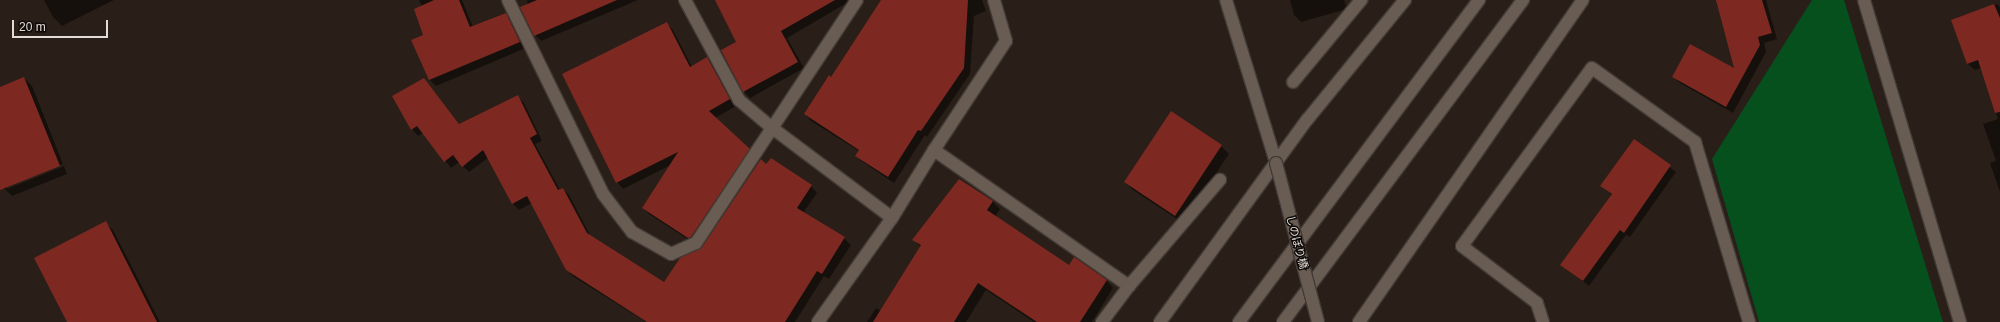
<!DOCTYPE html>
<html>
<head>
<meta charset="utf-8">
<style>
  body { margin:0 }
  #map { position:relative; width:2000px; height:322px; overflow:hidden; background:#291f18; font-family:Arial,"Noto Sans JP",sans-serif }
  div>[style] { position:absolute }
  .green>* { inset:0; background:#06501e }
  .shadow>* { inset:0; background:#0007 }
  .building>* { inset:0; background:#7d2820 }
  .roads { filter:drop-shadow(1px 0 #433b36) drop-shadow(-1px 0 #433b36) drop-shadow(0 1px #433b36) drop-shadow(0 -1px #433b36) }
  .minor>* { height:12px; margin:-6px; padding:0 6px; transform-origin:6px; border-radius:6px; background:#685c53 }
  .tertiary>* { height:12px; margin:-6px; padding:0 6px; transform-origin:6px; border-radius:6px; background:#685c53 }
  .bridges { filter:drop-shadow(1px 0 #433b36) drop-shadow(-1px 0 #433b36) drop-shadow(0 1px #433b36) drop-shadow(0 -1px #433b36) }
  .tertiary-bridge>* { height:12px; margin:-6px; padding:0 6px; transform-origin:6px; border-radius:6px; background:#685c53 }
  span { translate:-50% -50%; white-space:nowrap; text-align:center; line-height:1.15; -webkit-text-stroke:3px #0e0a07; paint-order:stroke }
  .street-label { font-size:11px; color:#e2dbd6 }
  .scale { position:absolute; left:12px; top:20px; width:96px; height:18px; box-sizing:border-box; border:2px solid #e2dbd6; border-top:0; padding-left:5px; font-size:12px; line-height:14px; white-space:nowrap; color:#e2dbd6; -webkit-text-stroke:3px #0e0a07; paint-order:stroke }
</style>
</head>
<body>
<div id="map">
  <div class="green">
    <i style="clip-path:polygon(1812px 0,1844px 0,1943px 322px,1759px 322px,1712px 159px)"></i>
  </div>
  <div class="shadow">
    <i style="clip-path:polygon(44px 0,114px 0,62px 26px,53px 17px)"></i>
    <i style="clip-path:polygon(419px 0,462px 0,473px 27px,506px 14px,512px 20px,526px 48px,436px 86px,430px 80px,412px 41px,424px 36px,422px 7px)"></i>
    <i style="clip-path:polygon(527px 0,638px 0,541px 41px,535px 35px)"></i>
    <i style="clip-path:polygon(716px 0,852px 0,787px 38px,804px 68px,750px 98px,744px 91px,738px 42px)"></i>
    <i style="clip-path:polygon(882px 0,982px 0,986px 11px,974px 16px,970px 74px,927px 137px,925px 135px,894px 183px,863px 162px,856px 156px,859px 151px,811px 121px,805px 114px,832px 78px)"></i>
    <i style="clip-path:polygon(1290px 0,1344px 0,1347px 9px,1301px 22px,1294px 15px)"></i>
    <i style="clip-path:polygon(1717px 0,1766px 0,1777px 39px,1764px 43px,1766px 52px,1733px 113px,1680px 83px,1673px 77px,1736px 70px)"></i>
    <i style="clip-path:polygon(1997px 4px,2000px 7px,2000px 192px,1990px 163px,1996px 161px,1983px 124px,1998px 119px,1981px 68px,1975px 70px,1968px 64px,1952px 20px)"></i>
    <i style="clip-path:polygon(667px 24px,673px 30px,692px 67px,707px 59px,714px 65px,736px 106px,715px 118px,755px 156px,695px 244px,649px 214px,643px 208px,671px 165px,623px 189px,617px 182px)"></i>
    <i style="clip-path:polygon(24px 78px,32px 86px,63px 164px,7px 187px,7px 189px,64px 166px,67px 174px,12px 196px,4px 188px,0 178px,0 88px)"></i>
    <i style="clip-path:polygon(424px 79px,460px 125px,518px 97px,524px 103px,542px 141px,535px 144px,560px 190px,563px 189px,569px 195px,591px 237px,665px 283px,703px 248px,767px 166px,811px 186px,817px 193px,803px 213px,844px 238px,851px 245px,829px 279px,824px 276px,795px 322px,646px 322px,574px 277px,567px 270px,532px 203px,519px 210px,513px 204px,488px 158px,469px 172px,459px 162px,451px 168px,423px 133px,418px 136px,412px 129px)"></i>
    <i style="clip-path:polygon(1634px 140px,1676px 172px,1630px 237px,1626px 235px,1589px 286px,1562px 264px,1612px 195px,1601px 186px)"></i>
    <i style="clip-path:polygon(1221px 146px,1229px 154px,1183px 223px,1133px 190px,1125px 182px)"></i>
    <i style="clip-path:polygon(959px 180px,993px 202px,1000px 209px,995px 217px,1069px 266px,1106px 280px,1113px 288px,1092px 322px,1034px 322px,986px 290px,966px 322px,867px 322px,876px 308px,881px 311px,921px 247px,914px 240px)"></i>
    <i style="clip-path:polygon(105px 223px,113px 230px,160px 322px,68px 322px)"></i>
  </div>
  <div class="building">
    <i style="clip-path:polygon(434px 0,459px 0,470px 27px,506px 13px,520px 42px,429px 80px,411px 40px,423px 35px,414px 9px)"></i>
    <i style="clip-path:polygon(537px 0,617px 0,534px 36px,520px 7px)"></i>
    <i style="clip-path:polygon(715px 0,835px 0,781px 31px,798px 62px,743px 92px,721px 50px,736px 42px)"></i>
    <i style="clip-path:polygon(881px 0,968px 0,964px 68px,921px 131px,918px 130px,888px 177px,855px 156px,859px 150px,804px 114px,829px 75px,831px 77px)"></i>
    <i style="clip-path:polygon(1716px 0,1762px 0,1772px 33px,1758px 37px,1760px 45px,1726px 107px,1672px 77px,1690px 44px,1734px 68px)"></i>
    <i style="clip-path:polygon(1994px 4px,2000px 18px,2000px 112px,1995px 113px,1978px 60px,1967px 64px,1951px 20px)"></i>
    <i style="clip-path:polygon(667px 22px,690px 67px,707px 57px,730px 99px,709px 111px,750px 149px,691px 237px,688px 238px,642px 208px,678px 152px,616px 183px,562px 74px)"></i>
    <i style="clip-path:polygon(24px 77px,60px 166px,0 190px,0 87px)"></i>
    <i style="clip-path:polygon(424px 78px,459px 124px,518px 95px,537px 134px,530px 138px,558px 190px,563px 188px,587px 233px,664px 282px,680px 258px,702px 247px,761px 159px,766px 164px,771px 158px,812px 185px,797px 208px,845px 237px,822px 274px,817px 271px,785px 322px,647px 322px,566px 270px,527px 196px,512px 204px,483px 150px,462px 167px,453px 155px,444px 162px,417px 126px,411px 130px,392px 96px)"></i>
    <i style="clip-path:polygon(1171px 111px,1222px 145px,1175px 216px,1124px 182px)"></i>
    <i style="clip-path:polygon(1634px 139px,1671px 165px,1624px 233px,1620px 230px,1583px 281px,1560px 265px,1612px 194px,1600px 186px)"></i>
    <i style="clip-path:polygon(959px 179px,993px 201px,987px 210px,1069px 265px,1074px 257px,1107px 280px,1080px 322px,1037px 322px,978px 283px,954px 322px,873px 322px,921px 245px,912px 240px)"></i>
    <i style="clip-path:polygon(106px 221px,157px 322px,67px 322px,34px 258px)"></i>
  </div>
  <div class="roads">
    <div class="minor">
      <i style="left:508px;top:0;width:216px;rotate:63.9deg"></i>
      <i style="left:603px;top:194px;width:48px;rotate:52.7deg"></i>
      <i style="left:632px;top:232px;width:45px;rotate:29.4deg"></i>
      <i style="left:671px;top:254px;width:27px;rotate:-24deg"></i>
      <i style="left:696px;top:243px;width:291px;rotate:-56.5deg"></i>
      <i style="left:685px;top:0;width:114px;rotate:61.6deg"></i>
      <i style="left:739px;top:100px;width:42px;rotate:40.2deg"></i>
      <i style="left:771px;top:127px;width:151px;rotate:36.9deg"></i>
      <i style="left:1864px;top:0;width:336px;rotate:73.4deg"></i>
      <i style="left:1293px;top:82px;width:107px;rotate:-50.3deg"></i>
      <i style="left:934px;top:150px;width:238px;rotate:34.9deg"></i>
      <i style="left:818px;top:322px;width:128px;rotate:-54.6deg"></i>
      <i style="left:892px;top:218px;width:80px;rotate:-58.3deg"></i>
      <i style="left:934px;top:150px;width:131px;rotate:-56.6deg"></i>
      <i style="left:1006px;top:41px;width:43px;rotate:-106.3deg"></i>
      <i style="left:1102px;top:322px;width:45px;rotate:-53.1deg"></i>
      <i style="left:1129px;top:286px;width:140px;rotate:-49.4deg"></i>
      <i style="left:1543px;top:322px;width:20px;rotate:-108deg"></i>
      <i style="left:1537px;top:303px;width:94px;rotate:-142.8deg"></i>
      <i style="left:1462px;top:246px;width:220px;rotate:-53.9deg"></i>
      <i style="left:1592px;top:68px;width:127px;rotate:35.7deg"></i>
      <i style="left:1695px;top:142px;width:188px;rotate:73.3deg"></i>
    </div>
    <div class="tertiary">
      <i style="left:1226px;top:0;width:170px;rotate:72.9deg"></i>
      <i style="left:1160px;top:322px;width:250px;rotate:-54deg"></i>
      <i style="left:1307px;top:120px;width:155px;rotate:-50.8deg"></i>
      <i style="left:1239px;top:322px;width:402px;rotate:-53.3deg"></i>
      <i style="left:1283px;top:322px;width:402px;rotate:-53.3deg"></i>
      <i style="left:1359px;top:322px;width:392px;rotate:-55.2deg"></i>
    </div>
  </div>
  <div class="bridges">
    <div class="tertiary-bridge">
      <i style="left:1276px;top:163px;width:164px;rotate:75.2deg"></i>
    </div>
  </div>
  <div class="street-label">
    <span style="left:1297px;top:242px;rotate:75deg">しのぼり橋</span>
  </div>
  <div class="scale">20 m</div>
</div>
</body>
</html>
